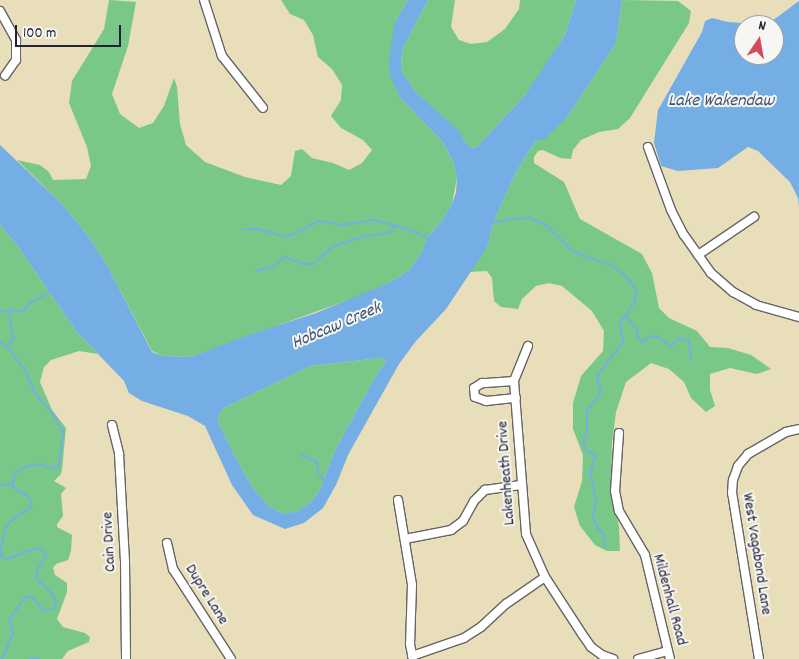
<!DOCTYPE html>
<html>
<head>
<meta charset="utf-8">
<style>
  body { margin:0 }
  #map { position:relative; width:799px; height:659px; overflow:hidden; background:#e8deba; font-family:Dekko,sans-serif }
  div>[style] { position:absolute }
  .green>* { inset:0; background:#79c888 }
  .water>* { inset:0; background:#75ade5 }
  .stream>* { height:2px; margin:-1px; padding:0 1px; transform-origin:1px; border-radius:1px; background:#75ade5 }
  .roads { filter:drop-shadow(1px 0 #676467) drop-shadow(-1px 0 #676467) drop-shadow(0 1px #676467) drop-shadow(0 -1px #676467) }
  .minor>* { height:8px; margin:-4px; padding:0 4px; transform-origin:4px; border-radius:4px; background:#fff }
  span { translate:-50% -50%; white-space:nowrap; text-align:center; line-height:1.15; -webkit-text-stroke:4px #f6f6f2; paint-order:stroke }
  .street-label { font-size:16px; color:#22223b }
  .water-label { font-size:18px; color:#3f5376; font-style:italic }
  .north { position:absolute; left:734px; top:15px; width:50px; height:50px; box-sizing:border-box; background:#f6f6f2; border:1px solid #a1a1a9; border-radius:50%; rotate:12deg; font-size:14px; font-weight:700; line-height:20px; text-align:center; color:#22223b }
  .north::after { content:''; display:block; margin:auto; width:18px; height:22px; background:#d1495b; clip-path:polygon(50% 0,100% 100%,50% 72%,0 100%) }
  .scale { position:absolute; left:15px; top:25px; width:106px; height:22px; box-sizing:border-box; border:2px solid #22223b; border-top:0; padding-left:6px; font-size:15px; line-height:18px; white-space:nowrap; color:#22223b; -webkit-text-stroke:4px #f6f6f2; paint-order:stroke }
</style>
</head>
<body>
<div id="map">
  <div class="green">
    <i style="clip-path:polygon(109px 0,136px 2px,128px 46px,112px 94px,120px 114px,139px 128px,153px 123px,164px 106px,174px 78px,177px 87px,180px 124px,186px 145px,205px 162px,245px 177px,281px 185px,291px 176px,295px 151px,302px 149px,312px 158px,333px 163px,349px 170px,362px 163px,372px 150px,363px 140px,341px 128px,331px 116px,341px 100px,342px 85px,332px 69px,318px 57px,313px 35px,304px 20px,290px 14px,281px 0,408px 0,395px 22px,401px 99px,443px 142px,454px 164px,457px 178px,452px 204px,440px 223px,427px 238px,422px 252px,409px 270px,391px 282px,359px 296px,191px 357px,163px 356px,152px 351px,108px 267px,89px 237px,61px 203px,17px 160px,40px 165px,49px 172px,53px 180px,86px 179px,91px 166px,87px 147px,69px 103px,72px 81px,104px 29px)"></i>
    <i style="clip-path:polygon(428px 0,455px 0,451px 27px,459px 40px,471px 44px,487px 42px,505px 29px,519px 9px,520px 0,576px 0,565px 35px,538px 76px,525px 95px,477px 147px,471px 148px,463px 140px,460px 133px,415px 91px,402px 72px,401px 58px,404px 46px)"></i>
    <i style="clip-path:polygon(622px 0,678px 1px,691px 11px,689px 23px,630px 118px,618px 129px,599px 132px,581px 140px,573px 150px,571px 159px,560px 158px,543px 150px,538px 151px,534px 157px,534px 163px,564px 182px,580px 219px,642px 254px,652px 273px,659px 308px,669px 318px,697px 331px,710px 347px,728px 348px,751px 355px,771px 369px,757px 374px,730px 368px,710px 374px,710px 390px,715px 406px,706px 412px,691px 398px,684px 382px,669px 369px,651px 363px,626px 382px,616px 412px,612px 443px,611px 485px,619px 527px,620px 551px,607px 551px,595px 545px,580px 526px,574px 507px,582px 481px,583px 455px,573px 429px,573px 403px,581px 376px,603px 351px,604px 331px,592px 311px,562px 286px,549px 283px,536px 286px,522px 299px,518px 309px,501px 307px,494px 301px,492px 278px,487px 271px,470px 272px,488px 245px,493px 223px,516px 172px,531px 148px,537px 140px,568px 116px,616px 43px)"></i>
    <i style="clip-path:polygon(0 224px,20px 249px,76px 331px,98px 354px,79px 351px,51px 360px,44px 367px,40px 382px,52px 410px,66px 428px,62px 469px,61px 474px,54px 481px,66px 488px,61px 494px,63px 516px,57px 524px,57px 527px,72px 535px,71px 551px,68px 560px,56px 564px,53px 568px,55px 575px,67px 583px,67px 592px,57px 619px,63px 627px,85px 633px,90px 637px,89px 642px,68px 651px,62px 659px,0 659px)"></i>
    <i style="clip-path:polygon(379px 358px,386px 360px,385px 364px,378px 372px,335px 450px,320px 490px,311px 502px,299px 511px,285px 514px,269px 507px,253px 488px,239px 464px,219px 424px,218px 417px,222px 409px,310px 366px)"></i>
  </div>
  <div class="water">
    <i style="clip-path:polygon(evenodd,408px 0,428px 0,404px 46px,401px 58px,402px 72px,415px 91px,461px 133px,463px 140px,471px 148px,477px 147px,525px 95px,565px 35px,576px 0,622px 0,616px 43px,568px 116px,545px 139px,537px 140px,531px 148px,516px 172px,493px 223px,488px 245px,482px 255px,446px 309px,416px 341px,399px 364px,348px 455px,336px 485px,323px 508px,304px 523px,285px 529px,253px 515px,232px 485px,205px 426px,188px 416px,142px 401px,129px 393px,124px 381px,76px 331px,20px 249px,0 224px,0 145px,61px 203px,89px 237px,108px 267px,152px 352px,163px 356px,191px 357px,246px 336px,316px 313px,391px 282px,409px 270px,422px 252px,427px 238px,440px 223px,452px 204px,456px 192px,457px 178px,454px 164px,443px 142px,401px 99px,390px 76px,389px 58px,395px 22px,408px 0,379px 358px,386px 360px,385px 364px,378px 372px,335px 450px,320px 490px,311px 502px,298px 511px,285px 514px,269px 507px,253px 488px,239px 464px,219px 424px,218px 417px,222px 409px,310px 366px,379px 358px)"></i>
    <i style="clip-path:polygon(evenodd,799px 1px,799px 208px,798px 198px,790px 182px,758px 151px,748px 147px,718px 168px,678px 171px,661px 166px,654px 143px,658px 110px,702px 32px,705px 21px,712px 18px,728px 22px,755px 24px,772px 21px,799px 1px,744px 25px,774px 25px,774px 55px,744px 55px,744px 25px)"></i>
  </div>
  <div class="stream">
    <i style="left:493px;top:223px;width:17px;rotate:-13deg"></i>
    <i style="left:510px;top:219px;width:20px;rotate:-3deg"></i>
    <i style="left:530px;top:218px;width:19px;rotate:25deg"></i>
    <i style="left:547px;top:226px;width:37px;rotate:44deg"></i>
    <i style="left:574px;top:252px;width:41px;rotate:19.7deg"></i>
    <i style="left:613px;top:266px;width:19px;rotate:39deg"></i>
    <i style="left:628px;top:278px;width:14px;rotate:56deg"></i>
    <i style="left:636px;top:290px;width:11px;rotate:95deg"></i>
    <i style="left:635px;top:301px;width:27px;rotate:124deg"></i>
    <i style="left:620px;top:323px;width:19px;rotate:81deg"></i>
    <i style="left:623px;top:342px;width:43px;rotate:127.4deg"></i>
    <i style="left:597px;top:376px;width:17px;rotate:77deg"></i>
    <i style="left:601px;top:393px;width:23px;rotate:128deg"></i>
    <i style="left:587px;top:411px;width:20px;rotate:90deg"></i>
    <i style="left:587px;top:431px;width:14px;rotate:107deg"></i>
    <i style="left:583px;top:444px;width:8px;rotate:60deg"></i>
    <i style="left:587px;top:451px;width:10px;rotate:24deg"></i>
    <i style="left:596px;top:455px;width:18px;rotate:109deg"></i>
    <i style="left:590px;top:472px;width:30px;rotate:78deg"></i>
    <i style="left:596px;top:501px;width:16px;rotate:101deg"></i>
    <i style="left:593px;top:517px;width:11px;rotate:68deg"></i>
    <i style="left:597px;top:527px;width:11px;rotate:49deg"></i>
    <i style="left:604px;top:535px;width:12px;rotate:85deg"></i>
    <i style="left:244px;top:229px;width:14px"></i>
    <i style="left:258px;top:229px;width:25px;rotate:16deg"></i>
    <i style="left:282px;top:236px;width:10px;rotate:-6deg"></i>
    <i style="left:292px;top:235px;width:30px;rotate:-27deg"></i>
    <i style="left:319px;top:221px;width:23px;rotate:10deg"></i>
    <i style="left:342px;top:225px;width:33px;rotate:-9deg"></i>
    <i style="left:375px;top:220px;width:36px;rotate:16deg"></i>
    <i style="left:410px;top:230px;width:19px;rotate:25deg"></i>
    <i style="left:256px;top:271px;width:20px;rotate:-15deg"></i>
    <i style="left:275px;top:266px;width:13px;rotate:-45deg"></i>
    <i style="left:284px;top:257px;width:21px;rotate:19deg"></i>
    <i style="left:304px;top:264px;width:9px"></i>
    <i style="left:313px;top:264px;width:24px;rotate:-42deg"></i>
    <i style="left:331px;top:248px;width:10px;rotate:-24deg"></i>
    <i style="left:340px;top:244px;width:28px;rotate:-17deg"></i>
    <i style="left:367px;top:236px;width:22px;rotate:-8deg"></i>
    <i style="left:389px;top:233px;width:9px;rotate:-54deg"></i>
    <i style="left:9px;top:310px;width:14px;rotate:4deg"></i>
    <i style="left:23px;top:311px;width:11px;rotate:-49deg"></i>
    <i style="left:30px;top:303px;width:23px;rotate:-29deg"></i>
    <i style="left:0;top:312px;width:9px;rotate:-13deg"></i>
    <i style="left:9px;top:310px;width:31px;rotate:83deg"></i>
    <i style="left:13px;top:341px;width:9px;rotate:144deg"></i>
    <i style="left:626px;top:316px;width:18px;rotate:52deg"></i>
    <i style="left:637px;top:330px;width:8px;rotate:83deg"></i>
    <i style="left:638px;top:338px;width:6px;rotate:45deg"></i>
    <i style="left:642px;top:342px;width:12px;rotate:-31deg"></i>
    <i style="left:652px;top:336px;width:6px;rotate:9deg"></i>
    <i style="left:658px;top:337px;width:16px;rotate:38deg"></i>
    <i style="left:671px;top:347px;width:10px;rotate:-53deg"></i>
    <i style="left:677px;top:339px;width:12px;rotate:5deg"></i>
    <i style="left:689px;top:340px;width:19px;rotate:84deg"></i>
    <i style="left:0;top:342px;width:14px;rotate:39deg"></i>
    <i style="left:11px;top:351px;width:26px;rotate:54deg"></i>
    <i style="left:26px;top:372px;width:23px;rotate:67deg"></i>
    <i style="left:35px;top:393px;width:28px;rotate:49deg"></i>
    <i style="left:53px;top:414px;width:21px;rotate:61deg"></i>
    <i style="left:63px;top:432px;width:33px;rotate:97deg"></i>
    <i style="left:59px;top:465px;width:7px;rotate:146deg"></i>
    <i style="left:53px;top:469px;width:16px;rotate:-162deg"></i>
    <i style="left:38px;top:464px;width:13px;rotate:167deg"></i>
    <i style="left:25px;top:467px;width:13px;rotate:148deg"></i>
    <i style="left:14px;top:474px;width:13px;rotate:94deg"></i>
    <i style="left:13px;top:487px;width:19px;rotate:32deg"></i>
    <i style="left:29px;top:497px;width:10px;rotate:73deg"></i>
    <i style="left:32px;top:507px;width:22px;rotate:148deg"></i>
    <i style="left:13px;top:519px;width:11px;rotate:131deg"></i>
    <i style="left:6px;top:527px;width:23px;rotate:105deg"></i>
    <i style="left:0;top:549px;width:8px;rotate:76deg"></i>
    <i style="left:2px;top:557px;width:5px;rotate:22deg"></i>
    <i style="left:7px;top:559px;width:32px;rotate:-20deg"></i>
    <i style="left:37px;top:548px;width:6px;rotate:18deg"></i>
    <i style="left:43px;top:550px;width:6px;rotate:59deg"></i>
    <i style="left:46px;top:555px;width:16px;rotate:120deg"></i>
    <i style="left:38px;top:569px;width:9px;rotate:103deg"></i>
    <i style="left:36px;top:578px;width:23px;rotate:45deg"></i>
    <i style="left:52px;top:594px;width:9px;rotate:63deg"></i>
    <i style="left:56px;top:602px;width:6px;rotate:108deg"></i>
    <i style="left:54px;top:608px;width:11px;rotate:170deg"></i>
    <i style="left:43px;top:610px;width:17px;rotate:-130deg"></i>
    <i style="left:32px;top:597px;width:6px;rotate:-171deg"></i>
    <i style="left:26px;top:596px;width:29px;rotate:125deg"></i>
    <i style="left:9px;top:620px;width:14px;rotate:73deg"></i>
    <i style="left:13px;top:633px;width:28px;rotate:113deg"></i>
    <i style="left:300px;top:454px;width:19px;rotate:25deg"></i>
    <i style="left:317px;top:462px;width:9px;rotate:84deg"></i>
    <i style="left:318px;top:471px;width:12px;rotate:59deg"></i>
    <i style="left:0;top:485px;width:12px;rotate:-5deg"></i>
    <i style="left:29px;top:659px;width:10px"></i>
  </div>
  <div class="roads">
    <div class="minor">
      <i style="left:204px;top:0;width:59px;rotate:72.2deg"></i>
      <i style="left:222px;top:56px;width:66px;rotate:51.7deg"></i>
      <i style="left:0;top:11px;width:33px;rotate:61deg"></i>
      <i style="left:16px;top:40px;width:20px;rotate:90deg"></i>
      <i style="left:16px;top:60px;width:19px;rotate:125deg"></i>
      <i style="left:648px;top:147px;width:67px;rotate:69.9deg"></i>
      <i style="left:671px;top:210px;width:28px;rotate:63deg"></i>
      <i style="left:684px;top:235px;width:47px;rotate:54.6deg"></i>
      <i style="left:711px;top:273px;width:29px;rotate:41deg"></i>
      <i style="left:733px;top:292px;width:26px;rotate:29deg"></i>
      <i style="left:756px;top:305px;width:45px;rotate:15.6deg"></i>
      <i style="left:698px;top:255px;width:68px;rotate:-34.2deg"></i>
      <i style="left:528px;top:346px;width:38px;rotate:112deg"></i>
      <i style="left:514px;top:381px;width:153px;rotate:85.5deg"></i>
      <i style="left:526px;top:534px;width:47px;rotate:66.2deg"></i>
      <i style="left:545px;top:577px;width:68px;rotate:57deg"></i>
      <i style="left:582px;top:634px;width:16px;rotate:55deg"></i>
      <i style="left:591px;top:647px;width:14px;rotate:36deg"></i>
      <i style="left:602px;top:655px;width:12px;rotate:20deg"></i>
      <i style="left:514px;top:381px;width:32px;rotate:176deg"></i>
      <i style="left:482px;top:383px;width:9px;rotate:148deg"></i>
      <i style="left:474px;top:388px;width:9px;rotate:84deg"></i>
      <i style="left:475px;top:397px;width:12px;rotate:20deg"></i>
      <i style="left:486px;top:401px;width:30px;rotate:-6deg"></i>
      <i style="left:112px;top:425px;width:30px;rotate:76deg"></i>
      <i style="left:119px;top:454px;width:107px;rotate:86.8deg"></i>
      <i style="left:125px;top:561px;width:98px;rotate:89.4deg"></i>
      <i style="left:619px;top:433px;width:58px;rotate:93.9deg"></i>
      <i style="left:615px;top:491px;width:20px;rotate:79deg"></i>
      <i style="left:619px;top:511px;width:51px;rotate:59.4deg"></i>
      <i style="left:645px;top:555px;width:107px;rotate:76.5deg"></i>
      <i style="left:398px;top:500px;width:86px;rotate:80.6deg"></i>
      <i style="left:412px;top:585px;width:59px;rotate:91.9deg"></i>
      <i style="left:410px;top:644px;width:15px;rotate:79deg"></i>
      <i style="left:405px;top:539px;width:47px;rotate:-11.1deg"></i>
      <i style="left:451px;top:530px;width:15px;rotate:-37deg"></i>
      <i style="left:463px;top:521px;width:23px;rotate:-61deg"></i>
      <i style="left:474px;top:501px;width:16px;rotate:-45deg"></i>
      <i style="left:485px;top:490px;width:36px;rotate:-8deg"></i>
      <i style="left:167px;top:543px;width:27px;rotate:77deg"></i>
      <i style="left:173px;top:569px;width:107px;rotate:57.2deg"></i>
      <i style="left:412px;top:656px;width:55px;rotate:-19.1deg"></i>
      <i style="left:464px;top:638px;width:20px;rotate:-33deg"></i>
      <i style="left:481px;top:627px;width:34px;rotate:-43deg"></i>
      <i style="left:506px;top:604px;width:47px;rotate:-34.7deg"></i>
      <i style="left:638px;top:659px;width:31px;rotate:-15deg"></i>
      <i style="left:759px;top:659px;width:168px;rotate:-99.2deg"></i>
      <i style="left:732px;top:493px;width:13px;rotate:-86deg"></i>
      <i style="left:733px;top:480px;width:15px;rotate:-70deg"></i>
      <i style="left:738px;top:466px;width:16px;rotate:-50deg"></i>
      <i style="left:748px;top:454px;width:44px;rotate:-30.1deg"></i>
      <i style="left:786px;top:432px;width:13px;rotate:-13deg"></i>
    </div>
  </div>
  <div class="street-label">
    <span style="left:507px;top:473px;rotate:-94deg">Lakenheath Drive</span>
    <span style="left:110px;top:542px;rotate:-93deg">Cain Drive</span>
    <span style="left:756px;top:554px;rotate:81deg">West Vagabond Lane</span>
    <span style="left:206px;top:595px;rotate:58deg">Dupre Lane</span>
    <span style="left:669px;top:600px;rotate:75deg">Mildenhall Road</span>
  </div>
  <div class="water-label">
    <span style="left:721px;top:102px">Lake Wakendaw</span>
    <span style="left:337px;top:327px;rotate:-23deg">Hobcaw Creek</span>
  </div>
  <div class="north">N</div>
  <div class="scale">100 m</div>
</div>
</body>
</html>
